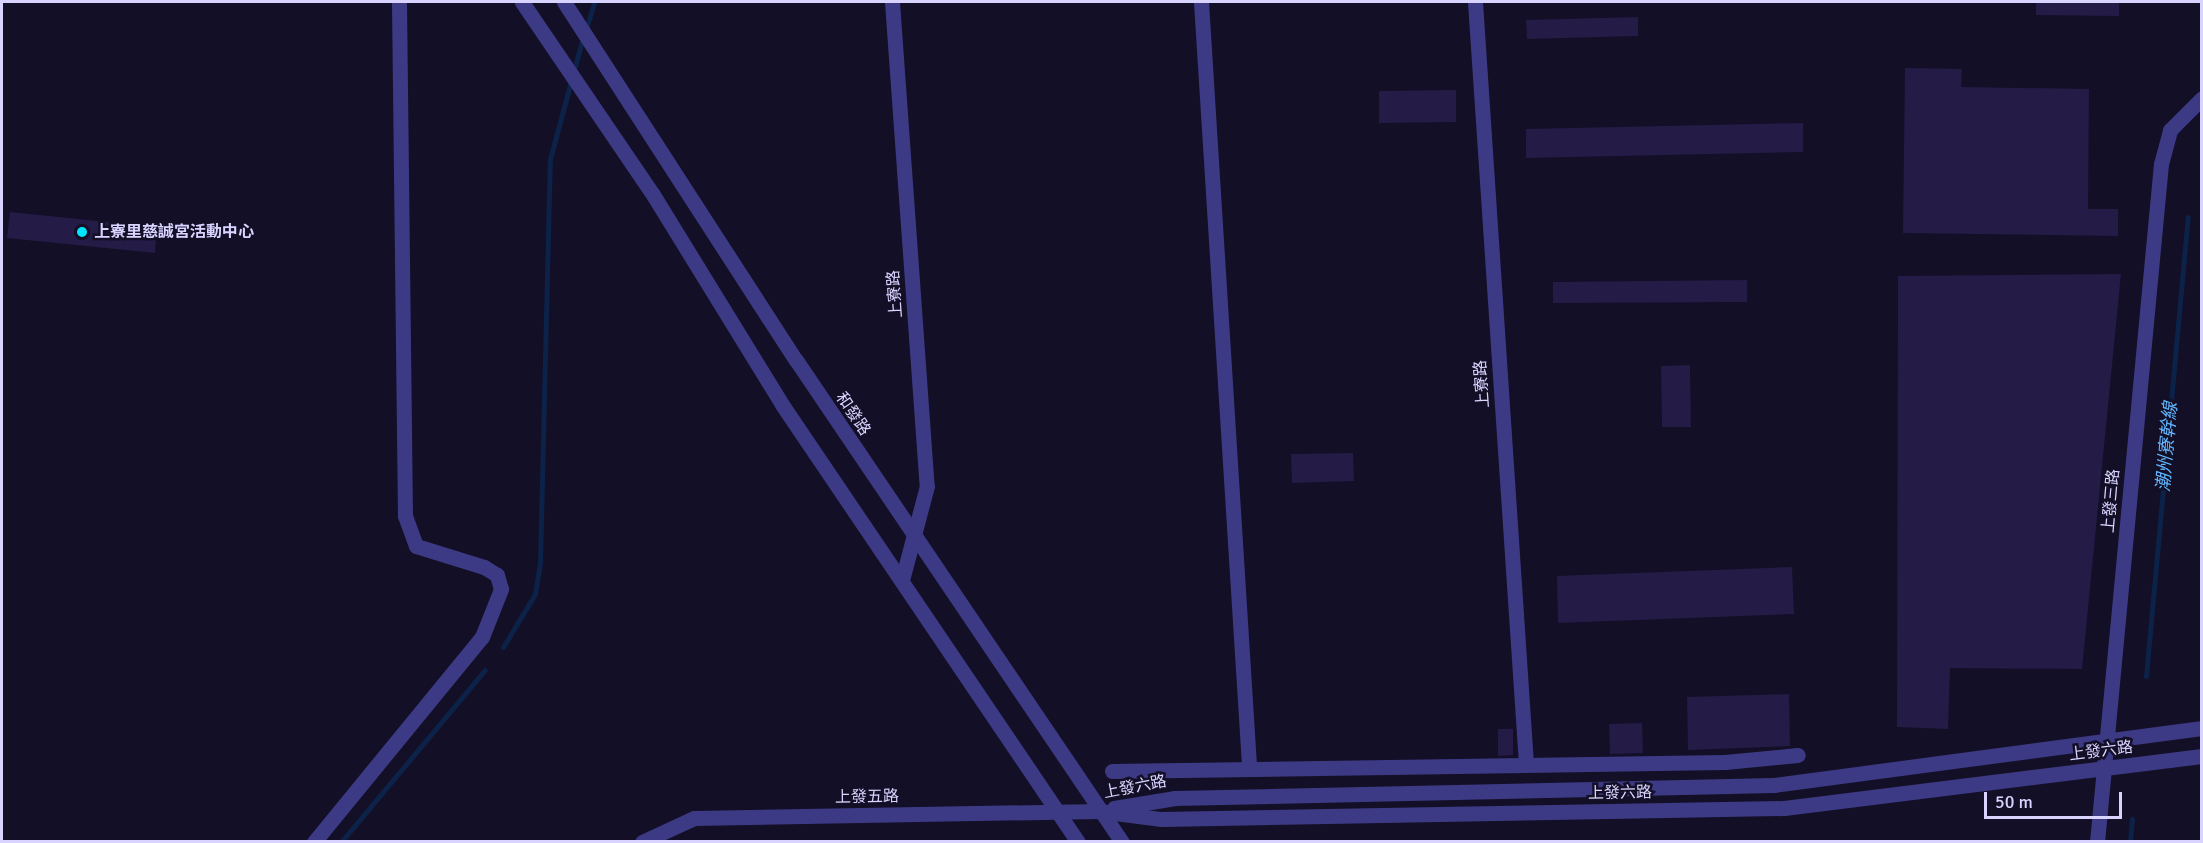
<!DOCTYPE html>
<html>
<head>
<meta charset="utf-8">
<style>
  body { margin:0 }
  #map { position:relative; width:2203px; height:843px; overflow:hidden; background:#130f26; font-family:Signika,"Noto Sans TC",sans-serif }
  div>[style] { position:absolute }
  .stream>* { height:5px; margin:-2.5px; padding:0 2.5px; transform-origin:2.5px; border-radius:2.5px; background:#0c2248 }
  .building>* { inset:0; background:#241b47 }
  .minor>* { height:15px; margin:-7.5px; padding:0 7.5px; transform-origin:7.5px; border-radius:7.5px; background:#3d3a85 }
  .dots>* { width:16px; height:16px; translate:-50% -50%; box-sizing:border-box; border:3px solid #130f26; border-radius:50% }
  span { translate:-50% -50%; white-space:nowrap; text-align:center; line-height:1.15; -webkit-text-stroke:5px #130f26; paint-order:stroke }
  .poi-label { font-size:16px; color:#d9d4ff; font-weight:700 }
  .left { translate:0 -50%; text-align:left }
  .street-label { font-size:16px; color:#d9d4ff }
  .water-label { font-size:18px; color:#62b6ff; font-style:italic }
  .frame { position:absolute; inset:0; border:3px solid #d9d4ff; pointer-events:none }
  .scale { position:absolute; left:1984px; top:792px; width:138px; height:27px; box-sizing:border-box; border:3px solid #d9d4ff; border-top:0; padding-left:8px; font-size:18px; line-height:21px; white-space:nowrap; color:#d9d4ff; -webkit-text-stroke:4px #130f26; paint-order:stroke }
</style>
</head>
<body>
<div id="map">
  <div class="stream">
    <i style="left:586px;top:29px;width:28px;rotate:-73deg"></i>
    <i style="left:503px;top:647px;width:62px;rotate:-58.9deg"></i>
    <i style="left:535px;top:594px;width:32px;rotate:-81deg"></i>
    <i style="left:540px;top:562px;width:403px;rotate:-88.6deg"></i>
    <i style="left:550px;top:159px;width:126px;rotate:-74.9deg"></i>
    <i style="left:2146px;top:676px;width:461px;rotate:-84.8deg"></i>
    <i style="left:341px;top:842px;width:224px;rotate:-50.1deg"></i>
    <i style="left:2130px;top:842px;width:23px;rotate:-85deg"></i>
  </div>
  <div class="building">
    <i style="clip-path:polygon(2036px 2px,2119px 2px,2119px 16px,2036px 15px)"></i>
    <i style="clip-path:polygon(1638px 17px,1638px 36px,1527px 39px,1526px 20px)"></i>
    <i style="clip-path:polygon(1905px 68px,1962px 69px,1961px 87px,2089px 89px,2088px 209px,2118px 209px,2118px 236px,1903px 233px)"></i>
    <i style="clip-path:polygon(1456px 90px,1456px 122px,1379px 123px,1379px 91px)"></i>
    <i style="clip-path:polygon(1803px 123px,1803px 152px,1526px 158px,1526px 129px)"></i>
    <i style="clip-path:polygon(10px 212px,157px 227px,155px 253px,7px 238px)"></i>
    <i style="clip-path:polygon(2121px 274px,2082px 669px,1950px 668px,1948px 729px,1897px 727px,1898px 276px)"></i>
    <i style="clip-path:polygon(1747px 280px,1747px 302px,1553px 303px,1553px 282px)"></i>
    <i style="clip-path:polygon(1690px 365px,1691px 427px,1662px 427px,1661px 366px)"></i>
    <i style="clip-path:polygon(1353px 453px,1354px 481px,1292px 483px,1291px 454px)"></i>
    <i style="clip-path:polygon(1792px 567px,1794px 614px,1558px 623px,1557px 576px)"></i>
    <i style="clip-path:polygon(1789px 694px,1790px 746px,1688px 750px,1687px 697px)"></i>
    <i style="clip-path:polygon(1642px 723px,1643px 753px,1610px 754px,1609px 724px)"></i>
    <i style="clip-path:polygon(1498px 729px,1513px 729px,1513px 755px,1498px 756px)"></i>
  </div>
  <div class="minor">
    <i style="left:522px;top:2px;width:231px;rotate:55.8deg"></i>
    <i style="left:652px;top:193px;width:250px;rotate:58.4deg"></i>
    <i style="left:783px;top:406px;width:526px;rotate:55.92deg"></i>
    <i style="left:564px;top:2px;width:427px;rotate:57.1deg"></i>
    <i style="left:796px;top:360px;width:582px;rotate:55.93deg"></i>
    <i style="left:892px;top:2px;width:485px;rotate:85.9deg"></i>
    <i style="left:927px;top:486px;width:97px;rotate:104.9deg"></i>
    <i style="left:1201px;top:2px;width:765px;rotate:86.4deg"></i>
    <i style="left:1475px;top:2px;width:764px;rotate:86.17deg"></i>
    <i style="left:1112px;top:771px;width:613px;rotate:-0.84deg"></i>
    <i style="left:1725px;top:762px;width:73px;rotate:-5.5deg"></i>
    <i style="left:1114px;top:808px;width:62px;rotate:-9.3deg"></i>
    <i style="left:1175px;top:798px;width:599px;rotate:-1.24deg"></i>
    <i style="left:1774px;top:785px;width:432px;rotate:-7.6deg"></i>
    <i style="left:314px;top:842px;width:265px;rotate:-50.7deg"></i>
    <i style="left:482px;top:637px;width:52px;rotate:-68.4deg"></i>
    <i style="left:501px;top:589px;width:15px;rotate:-106deg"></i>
    <i style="left:497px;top:575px;width:15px;rotate:-148deg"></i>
    <i style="left:484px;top:567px;width:71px;rotate:-162.8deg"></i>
    <i style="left:416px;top:546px;width:32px;rotate:-110deg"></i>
    <i style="left:405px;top:516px;width:514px;rotate:-90.67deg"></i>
    <i style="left:642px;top:842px;width:57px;rotate:-24.8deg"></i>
    <i style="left:694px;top:818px;width:405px;rotate:-1deg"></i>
    <i style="left:1099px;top:811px;width:63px;rotate:7.4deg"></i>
    <i style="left:1161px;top:819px;width:623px;rotate:-1.01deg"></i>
    <i style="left:1784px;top:808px;width:421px;rotate:-7.1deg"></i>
    <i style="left:2097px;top:842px;width:681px;rotate:-84.61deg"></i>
    <i style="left:2161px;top:164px;width:35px;rotate:-75deg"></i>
    <i style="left:2170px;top:130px;width:45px;rotate:-45deg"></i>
  </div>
  <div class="dots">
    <i style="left:82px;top:232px;background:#00e5ff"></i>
  </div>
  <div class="poi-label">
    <span class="left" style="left:94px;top:232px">上寮里慈誠宮活動中心</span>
  </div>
  <div class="street-label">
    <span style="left:895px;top:294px;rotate:-94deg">上寮路</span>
    <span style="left:1482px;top:384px;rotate:-94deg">上寮路</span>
    <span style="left:853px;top:414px;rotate:56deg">和發路</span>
    <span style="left:2111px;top:501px;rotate:-85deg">上發三路</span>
    <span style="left:2101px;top:751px;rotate:-7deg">上發六路</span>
    <span style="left:1135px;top:787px;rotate:-11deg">上發六路</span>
    <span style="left:1620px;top:793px;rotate:-1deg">上發六路</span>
    <span style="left:867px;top:797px;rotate:-1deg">上發五路</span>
  </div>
  <div class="water-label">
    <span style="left:2167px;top:447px;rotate:-85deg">潮州寮幹線</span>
  </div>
  <div class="frame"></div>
  <div class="scale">50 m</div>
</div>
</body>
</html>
